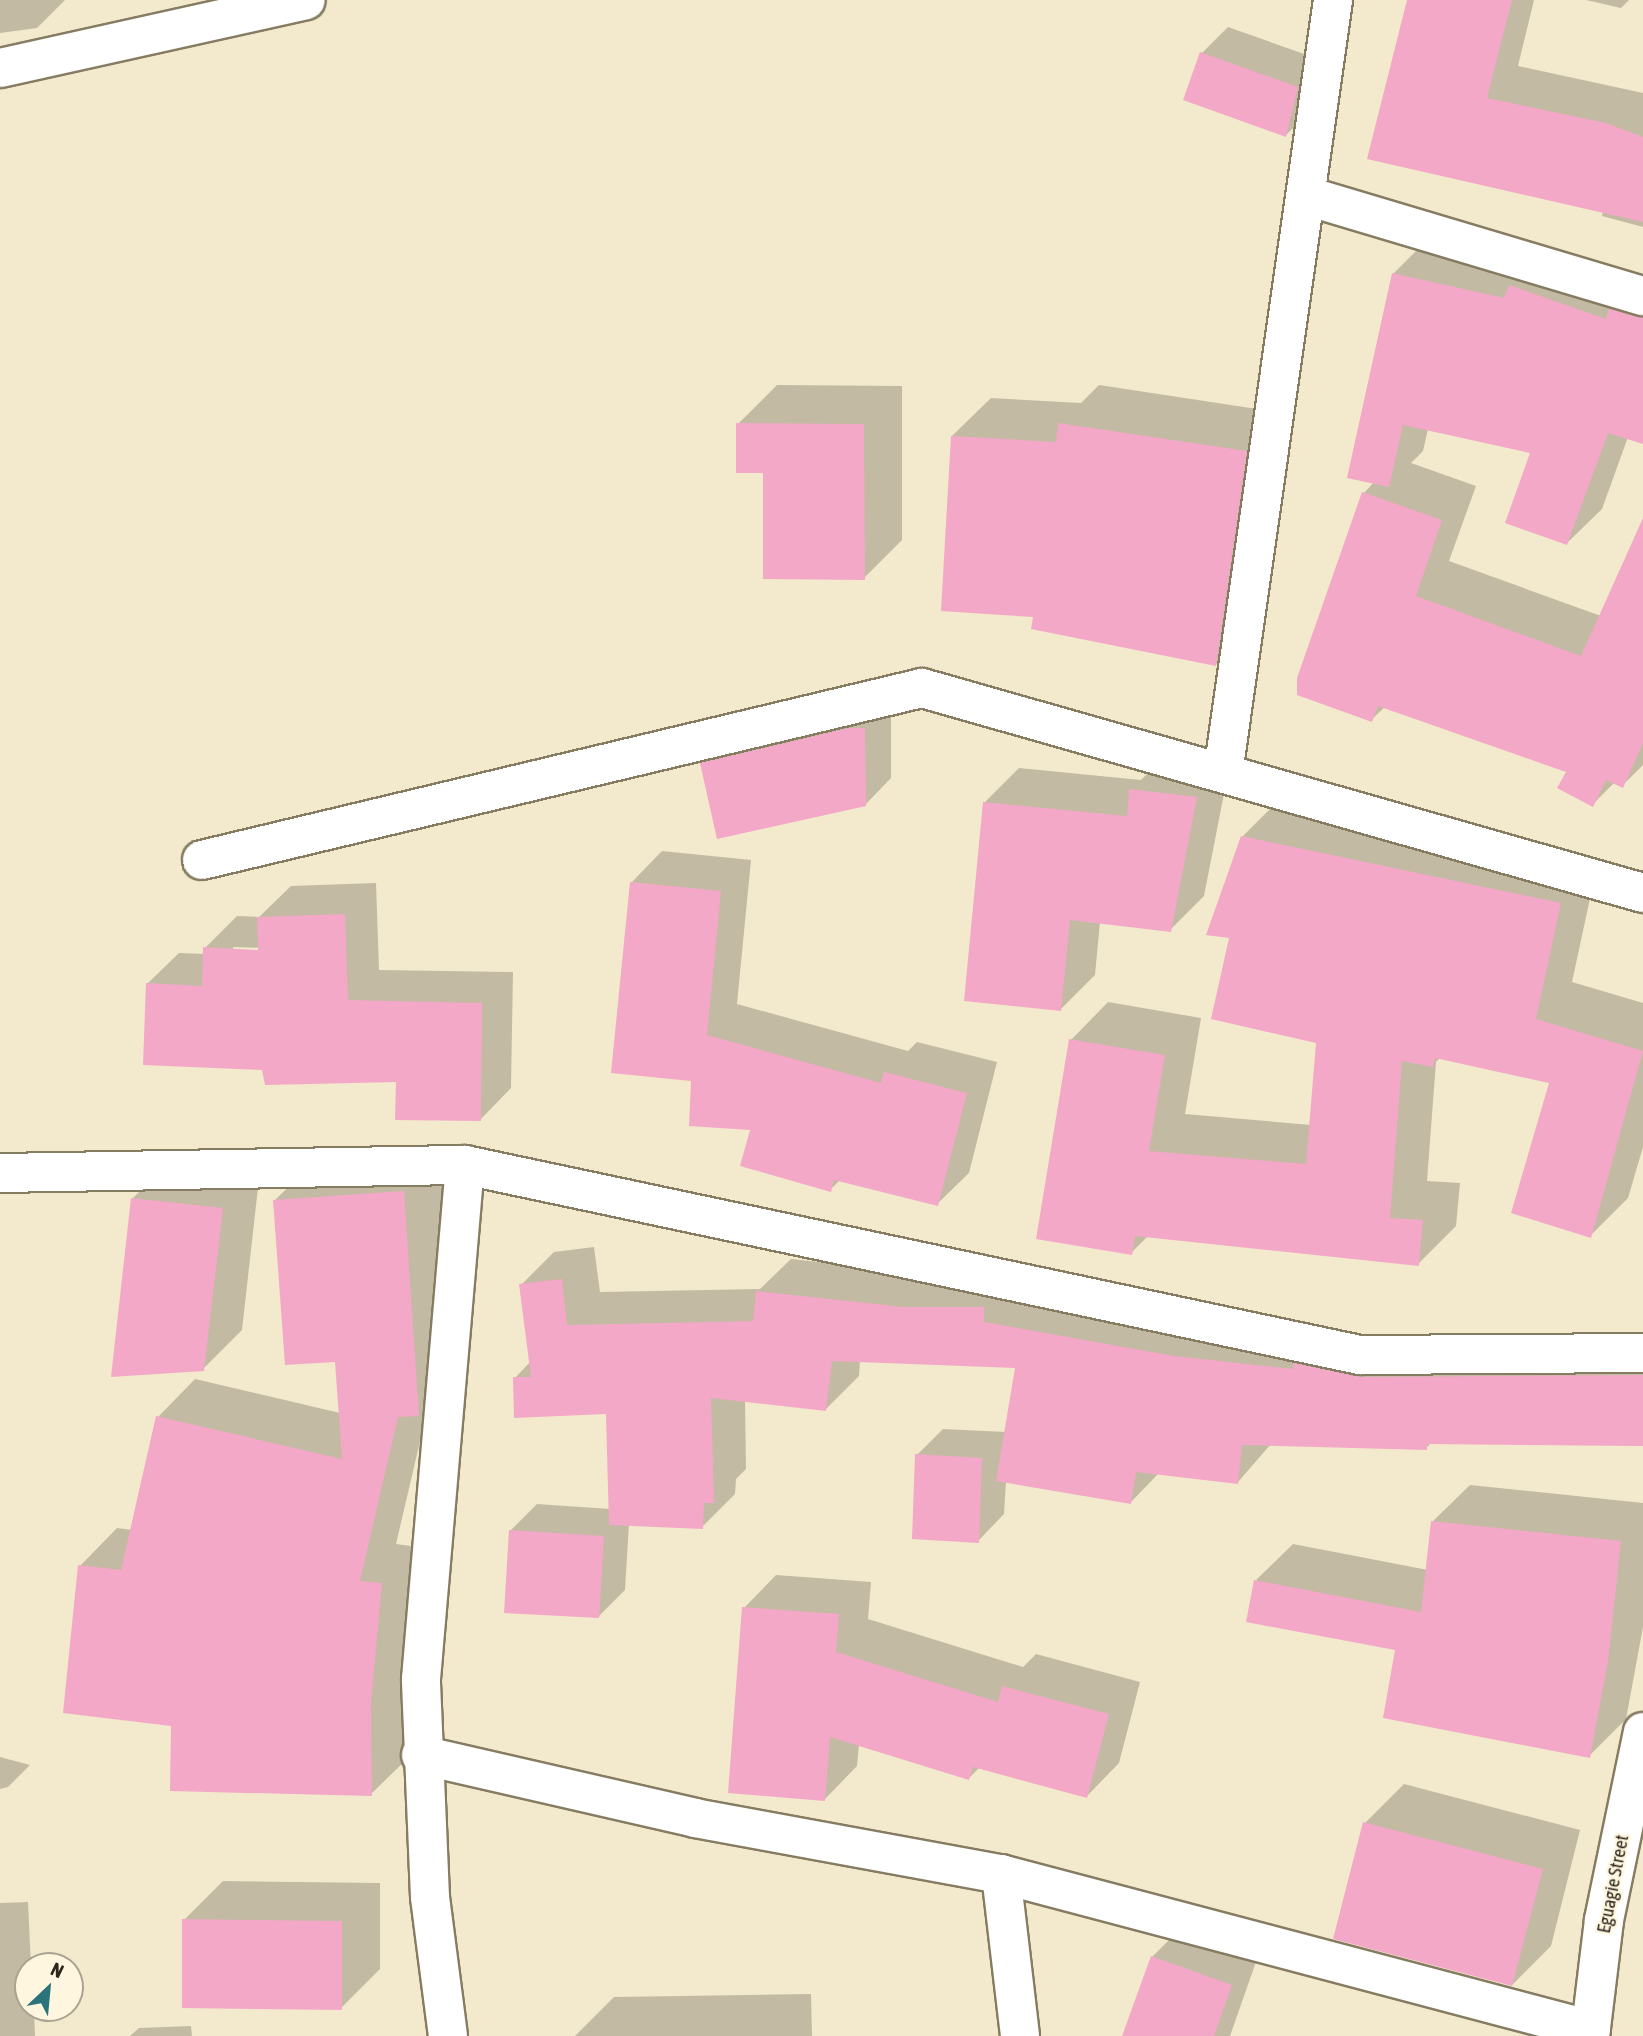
<!DOCTYPE html>
<html>
<head>
<meta charset="utf-8">
<style>
  body { margin:0 }
  #map { position:relative; width:1643px; height:2036px; overflow:hidden; background:#f3e9cc; font-family:"Asap Condensed",sans-serif }
  div>[style] { position:absolute }
  .shadow>* { inset:0; background:#0003 }
  .building>* { inset:0; background:#f3a8c7 }
  .roads { filter:drop-shadow(2px 0 #857c62) drop-shadow(-2px 0 #857c62) drop-shadow(0 2px #857c62) drop-shadow(0 -2px #857c62) }
  .minor>* { height:38px; margin:-19px; padding:0 19px; transform-origin:19px; border-radius:19px; background:#fff }
  span { translate:-50% -50%; white-space:nowrap; text-align:center; line-height:1.15; -webkit-text-stroke:5px #fef6df; paint-order:stroke }
  .street-label { font-size:19px; color:#2b271c }
  .north { position:absolute; left:14px; top:1952px; width:70px; height:70px; box-sizing:border-box; background:#fef6df; border:2px solid #aaa391; border-radius:50%; rotate:26deg; font-size:19px; font-weight:700; line-height:28px; text-align:center; color:#2b271c }
  .north::after { content:''; display:block; margin:auto; width:24px; height:32px; background:#2b747b; clip-path:polygon(50% 0,100% 100%,50% 72%,0 100%) }
</style>
</head>
<body>
<div id="map">
  <div class="shadow">
    <i style="clip-path:polygon(0 0,65px 0,37px 28px,0 33px)"></i>
    <i style="clip-path:polygon(1409px 0,1534px 0,1518px 66px,1643px 93px,1643px 227px,1602px 216px,1603px 211px,1369px 157px)"></i>
    <i style="clip-path:polygon(1586px 0,1629px 0,1621px 8px)"></i>
    <i style="clip-path:polygon(1228px 27px,1324px 61px,1312px 109px,1286px 135px,1202px 53px)"></i>
    <i style="clip-path:polygon(1428px 239px,1643px 277px,1643px 441px,1628px 437px,1602px 509px,1567px 543px,1533px 451px,1428px 429px,1423px 451px,1411px 463px,1476px 486px,1449px 561px,1601px 616px,1643px 552px,1643px 765px,1622px 786px,1615px 782px,1593px 804px,1569px 771px,1385px 707px,1371px 720px,1364px 493px,1374px 482px,1394px 273px)"></i>
    <i style="clip-path:polygon(777px 385px,902px 386px,902px 540px,864px 578px,764px 471px,738px 424px)"></i>
    <i style="clip-path:polygon(1099px 385px,1284px 413px,1254px 626px,1216px 664px,1036px 615px,952px 436px,991px 398px,1081px 403px)"></i>
    <i style="clip-path:polygon(891px 703px,891px 778px,865px 805px,702px 764px,729px 738px)"></i>
    <i style="clip-path:polygon(1165px 756px,1230px 763px,1204px 896px,1170px 930px,1100px 922px,1095px 975px,1061px 1009px,985px 802px,1019px 768px,1141px 780px)"></i>
    <i style="clip-path:polygon(1280px 799px,1597px 866px,1572px 982px,1643px 1003px,1643px 1147px,1628px 1198px,1590px 1236px,1551px 1082px,1440px 1058px,1436px 1062px,1427px 1181px,1460px 1183px,1456px 1226px,1418px 1264px,1148px 1236px,1131px 1253px,1071px 1040px,1108px 1002px,1201px 1018px,1185px 1114px,1311px 1125px,1318px 1041px,1231px 936px,1243px 836px)"></i>
    <i style="clip-path:polygon(662px 851px,751px 860px,737px 1004px,908px 1051px,917px 1042px,997px 1062px,969px 1173px,937px 1204px,840px 1180px,830px 1190px,693px 1080px,631px 883px)"></i>
    <i style="clip-path:polygon(evenodd,376px 883px,379px 970px,513px 972px,511px 1088px,480px 1120px,398px 1081px,264px 1068px,147px 984px,179px 953px,205px 954px,205px 948px,237px 916px,259px 917px,291px 886px,376px 883px,233px 947px,267px 948px,267px 952px,233px 950px,233px 947px)"></i>
    <i style="clip-path:polygon(440px 1155px,455px 1377px,429px 1403px,396px 1544px,418px 1547px,409px 1757px,371px 1794px,173px 1724px,80px 1566px,117px 1528px,132px 1530px,158px 1417px,195px 1379px,340px 1413px,336px 1360px,275px 1200px,313px 1163px)"></i>
    <i style="clip-path:polygon(171px 1160px,260px 1170px,242px 1330px,203px 1369px,133px 1198px)"></i>
    <i style="clip-path:polygon(594px 1247px,600px 1292px,760px 1289px,791px 1259px,938px 1275px,1394px 1345px,1643px 1342px,1643px 1445px,1432px 1442px,1426px 1448px,1271px 1444px,1238px 1482px,1159px 1473px,1131px 1502px,1006px 1481px,1004px 1514px,978px 1541px,917px 1455px,943px 1429px,1006px 1432px,1018px 1367px,860px 1360px,859px 1376px,826px 1409px,745px 1400px,746px 1469px,736px 1479px,735px 1494px,702px 1527px,629px 1524px,625px 1590px,598px 1617px,510px 1531px,537px 1504px,610px 1509px,608px 1412px,515px 1378px,530px 1362px,521px 1285px,554px 1252px)"></i>
    <i style="clip-path:polygon(1470px 1485px,1643px 1503px,1643px 1627px,1626px 1719px,1589px 1756px,1397px 1649px,1256px 1580px,1293px 1544px,1428px 1570px,1433px 1521px)"></i>
    <i style="clip-path:polygon(776px 1575px,871px 1582px,868px 1619px,1023px 1667px,1036px 1654px,1140px 1682px,1119px 1763px,1087px 1796px,980px 1767px,969px 1778px,859px 1744px,857px 1766px,825px 1799px,744px 1608px)"></i>
    <i style="clip-path:polygon(0 1757px,30px 1765px,8px 1787px,0 1789px)"></i>
    <i style="clip-path:polygon(1404px 1784px,1580px 1830px,1551px 1946px,1512px 1985px,1365px 1823px)"></i>
    <i style="clip-path:polygon(223px 1881px,380px 1883px,380px 1969px,341px 2008px,184px 1920px)"></i>
    <i style="clip-path:polygon(28px 1902px,31px 1966px,28px 2008px,34px 2008px,35px 2036px,0 2036px,0 1903px)"></i>
    <i style="clip-path:polygon(1178px 1931px,1257px 1959px,1230px 2036px,1124px 2036px,1152px 1957px)"></i>
    <i style="clip-path:polygon(811px 1994px,812px 2036px,575px 2036px,614px 1997px)"></i>
    <i style="clip-path:polygon(191px 2026px,192px 2036px,130px 2036px,139px 2028px)"></i>
  </div>
  <div class="building">
    <i style="clip-path:polygon(1407px 0,1512px 0,1487px 98px,1606px 123px,1643px 137px,1643px 222px,1367px 159px)"></i>
    <i style="clip-path:polygon(1200px 52px,1298px 87px,1286px 137px,1183px 100px)"></i>
    <i style="clip-path:polygon(1392px 273px,1504px 298px,1509px 285px,1606px 319px,1609px 309px,1643px 317px,1643px 444px,1608px 433px,1567px 545px,1505px 523px,1530px 453px,1403px 425px,1389px 487px,1347px 478px)"></i>
    <i style="clip-path:polygon(736px 423px,864px 424px,865px 580px,763px 579px,763px 473px,736px 473px)"></i>
    <i style="clip-path:polygon(1058px 423px,1247px 451px,1216px 666px,1031px 629px,1033px 617px,941px 611px,951px 436px,1056px 442px)"></i>
    <i style="clip-path:polygon(1362px 492px,1442px 520px,1416px 596px,1581px 656px,1643px 518px,1643px 743px,1623px 788px,1606px 780px,1593px 807px,1557px 788px,1566px 772px,1378px 706px,1372px 722px,1297px 695px,1297px 678px)"></i>
    <i style="clip-path:polygon(849px 728px,865px 728px,866px 806px,717px 839px,700px 763px)"></i>
    <i style="clip-path:polygon(1129px 789px,1197px 797px,1171px 932px,1070px 920px,1061px 1011px,964px 1001px,983px 802px,1127px 816px)"></i>
    <i style="clip-path:polygon(1241px 836px,1561px 903px,1536px 1019px,1643px 1051px,1591px 1238px,1511px 1213px,1549px 1083px,1435px 1058px,1433px 1067px,1402px 1061px,1390px 1218px,1423px 1220px,1419px 1266px,1135px 1236px,1132px 1255px,1036px 1239px,1069px 1039px,1165px 1055px,1149px 1151px,1306px 1164px,1316px 1043px,1211px 1019px,1229px 938px,1206px 935px)"></i>
    <i style="clip-path:polygon(630px 882px,721px 891px,707px 1035px,881px 1083px,884px 1072px,967px 1093px,938px 1206px,834px 1180px,831px 1192px,740px 1166px,750px 1130px,689px 1126px,691px 1081px,611px 1073px)"></i>
    <i style="clip-path:polygon(345px 914px,348px 1000px,482px 1003px,481px 1121px,395px 1120px,396px 1082px,265px 1085px,262px 1070px,143px 1065px,146px 983px,202px 986px,203px 947px,258px 950px,257px 917px)"></i>
    <i style="clip-path:polygon(404px 1191px,419px 1416px,398px 1417px,360px 1581px,382px 1583px,371px 1703px,372px 1796px,170px 1791px,171px 1726px,63px 1713px,78px 1565px,121px 1570px,156px 1416px,342px 1459px,335px 1362px,285px 1365px,273px 1200px)"></i>
    <i style="clip-path:polygon(131px 1198px,223px 1208px,204px 1371px,111px 1377px)"></i>
    <i style="clip-path:polygon(562px 1279px,567px 1325px,753px 1321px,756px 1291px,904px 1307px,984px 1307px,984px 1322px,1174px 1356px,1293px 1369px,1293px 1363px,1360px 1377px,1643px 1375px,1643px 1446px,1427px 1444px,1427px 1450px,1242px 1445px,1238px 1484px,1136px 1472px,1131px 1504px,996px 1481px,1015px 1368px,832px 1361px,826px 1411px,711px 1398px,714px 1503px,704px 1503px,703px 1529px,609px 1525px,606px 1414px,514px 1418px,513px 1377px,531px 1377px,519px 1284px)"></i>
    <i style="clip-path:polygon(915px 1454px,982px 1458px,979px 1543px,912px 1539px)"></i>
    <i style="clip-path:polygon(1431px 1521px,1621px 1541px,1608px 1661px,1590px 1758px,1383px 1718px,1395px 1650px,1246px 1622px,1254px 1580px,1421px 1612px)"></i>
    <i style="clip-path:polygon(509px 1530px,604px 1536px,599px 1618px,504px 1613px)"></i>
    <i style="clip-path:polygon(742px 1607px,839px 1614px,836px 1652px,998px 1702px,1002px 1686px,1109px 1714px,1087px 1798px,973px 1767px,969px 1780px,830px 1737px,825px 1801px,728px 1793px)"></i>
    <i style="clip-path:polygon(1363px 1822px,1543px 1869px,1512px 1986px,1333px 1939px)"></i>
    <i style="clip-path:polygon(182px 1919px,342px 1921px,342px 2010px,182px 2008px)"></i>
    <i style="clip-path:polygon(1151px 1956px,1232px 1985px,1214px 2036px,1122px 2036px)"></i>
  </div>
  <div class="roads">
    <div class="minor">
      <i style="left:0;top:68px;width:313px;rotate:-12.5deg"></i>
      <i style="left:1307px;top:196px;width:351px;rotate:16.6deg"></i>
      <i style="left:1223px;top:773px;width:781px;rotate:-81.9deg"></i>
      <i style="left:202px;top:860px;width:740px;rotate:-13.44deg"></i>
      <i style="left:922px;top:688px;width:750px;rotate:15.87deg"></i>
      <i style="left:0;top:1173px;width:465px;rotate:-1deg"></i>
      <i style="left:465px;top:1165px;width:915px;rotate:11.99deg"></i>
      <i style="left:1360px;top:1355px;width:283px;rotate:-0.4deg"></i>
      <i style="left:421px;top:1755px;width:281px;rotate:12.9deg"></i>
      <i style="left:695px;top:1818px;width:311px;rotate:10.4deg"></i>
      <i style="left:1001px;top:1874px;width:610px;rotate:14.81deg"></i>
      <i style="left:1001px;top:1874px;width:163px;rotate:83.3deg"></i>
      <i style="left:448px;top:2036px;width:140px;rotate:-97.4deg"></i>
      <i style="left:430px;top:1897px;width:218px;rotate:-92.4deg"></i>
      <i style="left:421px;top:1679px;width:516px;rotate:-85.11deg"></i>
      <i style="left:1590px;top:2036px;width:117px;rotate:-83.1deg"></i>
      <i style="left:1604px;top:1920px;width:192px;rotate:-78.3deg"></i>
    </div>
  </div>
  <div class="street-label">
    <span style="left:1613px;top:1884px;rotate:-79deg">Eguagie Street</span>
  </div>
  <div class="north">N</div>
</div>
</body>
</html>
